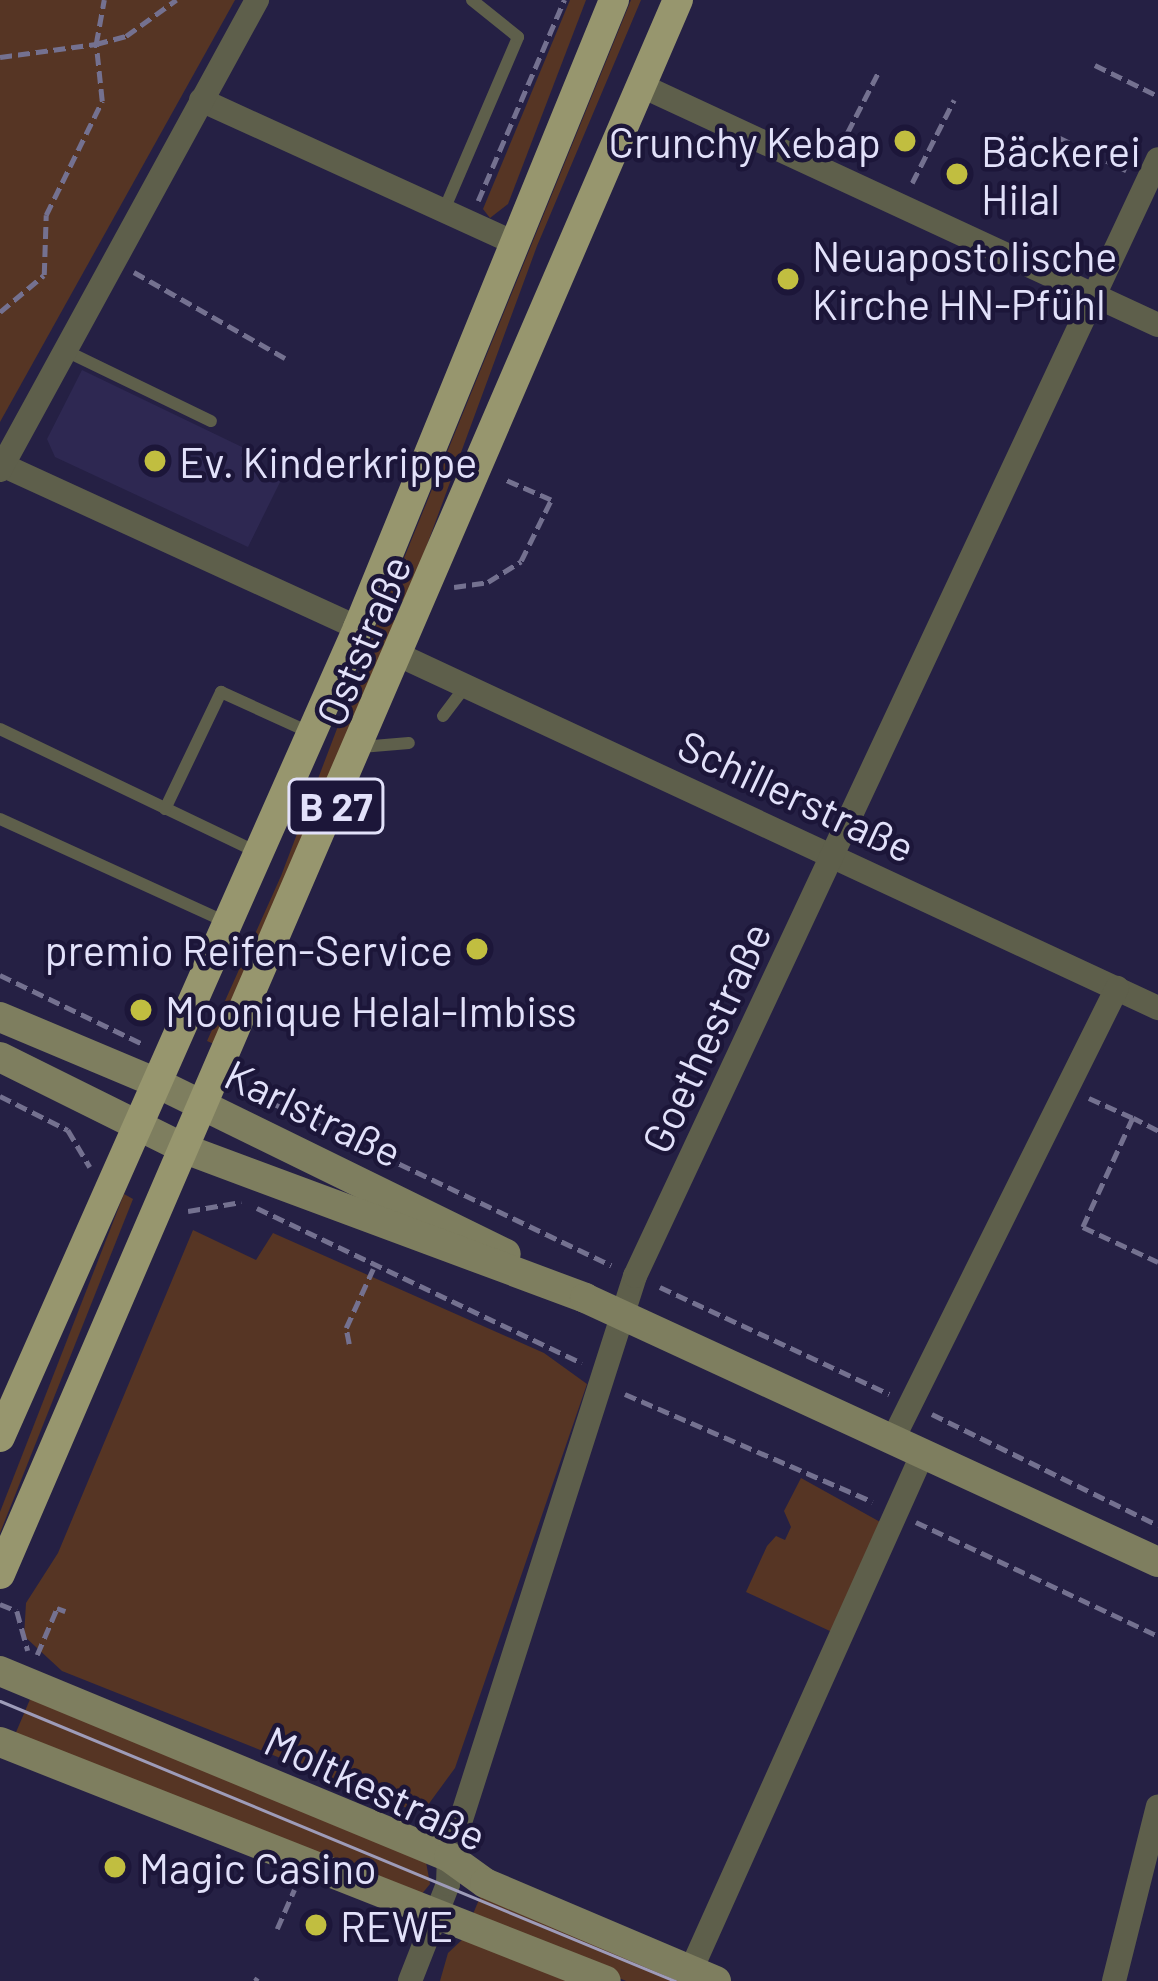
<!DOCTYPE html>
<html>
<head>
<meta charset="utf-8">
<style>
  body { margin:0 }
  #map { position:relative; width:1158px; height:1981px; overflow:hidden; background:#252044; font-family:Barlow,sans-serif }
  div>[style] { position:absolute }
  .built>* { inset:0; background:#2e2852 }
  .green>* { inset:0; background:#563524 }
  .path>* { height:4.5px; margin-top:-2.25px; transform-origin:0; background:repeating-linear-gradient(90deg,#747190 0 12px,transparent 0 18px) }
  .lane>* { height:12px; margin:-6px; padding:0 6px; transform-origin:6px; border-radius:6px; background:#5e5f4b }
  .street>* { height:24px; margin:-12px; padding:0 12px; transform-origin:12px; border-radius:12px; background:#5e5f4b }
  .secondary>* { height:30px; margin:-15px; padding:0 15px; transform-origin:15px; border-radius:15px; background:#7e7e5f }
  .primary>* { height:30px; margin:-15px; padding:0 15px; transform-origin:15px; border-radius:15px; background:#97966e }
  .tram>* { height:3px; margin:-1.5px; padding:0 1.5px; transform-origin:1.5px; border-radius:1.5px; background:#9e9cb9 }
  .dots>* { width:33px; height:33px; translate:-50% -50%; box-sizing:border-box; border:6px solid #1c1639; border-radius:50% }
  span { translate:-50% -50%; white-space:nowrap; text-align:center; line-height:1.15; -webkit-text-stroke:9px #1c1639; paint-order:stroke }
  .shield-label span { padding:3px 9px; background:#1c1639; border:3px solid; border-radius:9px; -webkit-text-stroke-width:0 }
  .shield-label { font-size:39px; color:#e2e1fa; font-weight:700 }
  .poi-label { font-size:42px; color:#e2e1fa }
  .right { translate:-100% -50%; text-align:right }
  .left { translate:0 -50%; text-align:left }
  .street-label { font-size:42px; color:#e2e1fa }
</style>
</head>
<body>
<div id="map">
  <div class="built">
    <i style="clip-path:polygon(82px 370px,244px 448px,241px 456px,282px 478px,248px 547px,55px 457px,47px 439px)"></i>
  </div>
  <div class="green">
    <i style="clip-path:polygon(0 0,235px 0,0 422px)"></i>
    <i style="clip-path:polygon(570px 0,586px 0,508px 204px,490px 218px,483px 209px)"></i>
    <i style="clip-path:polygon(631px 0,641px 0,537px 246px,406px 602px,389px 595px)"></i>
    <i style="clip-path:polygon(381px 613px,398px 622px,214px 1044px,207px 1041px,281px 876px)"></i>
    <i style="clip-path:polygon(124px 1194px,133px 1199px,0 1533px,0 1512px)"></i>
    <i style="clip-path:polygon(193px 1230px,256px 1260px,273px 1233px,544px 1353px,587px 1384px,455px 1768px,425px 1809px,403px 1807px,62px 1671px,24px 1636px,26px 1603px,58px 1553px)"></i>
    <i style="clip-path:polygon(801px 1478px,882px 1523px,832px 1632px,746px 1592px,767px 1546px,776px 1536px,785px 1540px,791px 1527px,784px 1511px)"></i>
    <i style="clip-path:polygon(31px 1697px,426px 1862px,430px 1884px,421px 1895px,14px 1737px)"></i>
    <i style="clip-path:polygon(483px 1890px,696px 1981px,626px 1981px,598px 1969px,473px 1914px)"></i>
    <i style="clip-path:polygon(465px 1937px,575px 1981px,440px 1981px,448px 1953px)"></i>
  </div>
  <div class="path">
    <i style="left:0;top:57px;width:97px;rotate:-7.7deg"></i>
    <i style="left:96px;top:44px;width:45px;rotate:-79.7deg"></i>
    <i style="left:1095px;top:65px;width:70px;rotate:26.2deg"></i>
    <i style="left:1058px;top:137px;width:76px;rotate:25.9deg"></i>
    <i style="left:839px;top:149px;width:88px;rotate:-62.9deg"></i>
    <i style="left:912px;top:183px;width:93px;rotate:-63.2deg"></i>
    <i style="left:478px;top:201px;width:219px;rotate:-66.8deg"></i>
    <i style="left:134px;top:272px;width:174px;rotate:29.7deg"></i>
    <i style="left:0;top:312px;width:57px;rotate:-40.1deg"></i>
    <i style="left:44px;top:275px;width:60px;rotate:-88.1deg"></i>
    <i style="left:46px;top:215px;width:127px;rotate:-63.8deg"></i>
    <i style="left:102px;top:101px;width:57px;rotate:-96deg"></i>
    <i style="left:96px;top:44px;width:31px;rotate:-15deg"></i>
    <i style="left:126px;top:36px;width:62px;rotate:-35.8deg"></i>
    <i style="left:454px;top:587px;width:34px;rotate:-8deg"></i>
    <i style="left:488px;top:582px;width:39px;rotate:-32deg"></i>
    <i style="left:521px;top:561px;width:68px;rotate:-63.8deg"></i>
    <i style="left:551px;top:500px;width:52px;rotate:-156.4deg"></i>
    <i style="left:0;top:975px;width:161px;rotate:25.8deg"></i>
    <i style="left:237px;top:1086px;width:415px;rotate:25.6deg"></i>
    <i style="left:0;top:1096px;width:76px;rotate:26.6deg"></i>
    <i style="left:68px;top:1130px;width:43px;rotate:59.3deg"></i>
    <i style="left:1089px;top:1098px;width:48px;rotate:24.4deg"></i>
    <i style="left:1158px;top:1131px;width:28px;rotate:-153deg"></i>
    <i style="left:1133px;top:1118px;width:120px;rotate:114.6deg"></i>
    <i style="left:1083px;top:1227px;width:83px;rotate:25deg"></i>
    <i style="left:257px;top:1208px;width:360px;rotate:25.5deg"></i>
    <i style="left:188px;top:1211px;width:54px;rotate:-9.6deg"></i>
    <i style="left:660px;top:1287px;width:253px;rotate:25deg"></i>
    <i style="left:349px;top:1344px;width:16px;rotate:-101deg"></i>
    <i style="left:346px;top:1328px;width:65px;rotate:-65.4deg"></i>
    <i style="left:625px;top:1394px;width:270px;rotate:23.5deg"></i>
    <i style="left:932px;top:1414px;width:252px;rotate:26.2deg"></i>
    <i style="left:916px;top:1522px;width:268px;rotate:25.2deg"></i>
    <i style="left:0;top:1604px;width:18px;rotate:22deg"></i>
    <i style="left:17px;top:1611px;width:41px;rotate:74.6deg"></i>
    <i style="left:37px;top:1655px;width:51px;rotate:-66.9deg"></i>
    <i style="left:57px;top:1608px;width:9px;rotate:21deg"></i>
    <i style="left:277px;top:1929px;width:43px;rotate:-66.4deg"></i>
    <i style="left:255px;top:1981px;width:4px;rotate:-56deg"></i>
  </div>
  <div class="lane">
    <i style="left:444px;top:210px;width:188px;rotate:-66.8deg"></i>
    <i style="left:518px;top:37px;width:59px;rotate:-141.2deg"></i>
    <i style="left:66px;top:351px;width:161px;rotate:25.8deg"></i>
    <i style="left:443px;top:716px;width:40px;rotate:-53deg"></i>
    <i style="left:0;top:729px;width:287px;rotate:25.6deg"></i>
    <i style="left:361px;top:747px;width:48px;rotate:-4.8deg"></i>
    <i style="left:165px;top:809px;width:130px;rotate:-64.4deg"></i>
    <i style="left:221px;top:692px;width:99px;rotate:24.5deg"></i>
    <i style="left:0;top:819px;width:251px;rotate:24.5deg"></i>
  </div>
  <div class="street">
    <i style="left:640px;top:85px;width:571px;rotate:24.86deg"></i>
    <i style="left:201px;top:100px;width:342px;rotate:24.5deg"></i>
    <i style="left:0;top:464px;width:394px;rotate:24.6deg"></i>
    <i style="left:0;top:470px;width:536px;rotate:-61.33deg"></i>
    <i style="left:401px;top:656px;width:835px;rotate:24.94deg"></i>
    <i style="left:892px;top:1441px;width:506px;rotate:-63.59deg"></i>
    <i style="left:691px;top:1970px;width:564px;rotate:-65.84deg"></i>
    <i style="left:410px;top:1981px;width:104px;rotate:-68.6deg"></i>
    <i style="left:448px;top:1884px;width:27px;rotate:-88deg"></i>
    <i style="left:449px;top:1857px;width:610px;rotate:-72.25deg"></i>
    <i style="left:635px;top:1276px;width:1233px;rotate:-64.91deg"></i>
    <i style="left:1114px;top:1981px;width:180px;rotate:-75.9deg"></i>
  </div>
  <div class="secondary">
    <i style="left:0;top:1017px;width:173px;rotate:22.8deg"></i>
    <i style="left:159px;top:1084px;width:386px;rotate:26.1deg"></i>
    <i style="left:0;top:1057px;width:207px;rotate:26.4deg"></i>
    <i style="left:185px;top:1149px;width:427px;rotate:20.4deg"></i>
    <i style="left:585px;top:1298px;width:631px;rotate:24.74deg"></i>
    <i style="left:0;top:1671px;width:486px;rotate:22.5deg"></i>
    <i style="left:449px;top:1857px;width:44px;rotate:35.8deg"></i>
    <i style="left:485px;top:1883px;width:251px;rotate:23deg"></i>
    <i style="left:0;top:1742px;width:651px;rotate:21.52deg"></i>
  </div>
  <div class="primary">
    <i style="left:0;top:1437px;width:885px;rotate:-66.13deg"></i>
    <i style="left:358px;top:628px;width:678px;rotate:-67.82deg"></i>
    <i style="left:0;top:1574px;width:1714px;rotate:-66.7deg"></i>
  </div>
  <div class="tram">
    <i style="left:0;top:1701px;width:731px;rotate:22.53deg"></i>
  </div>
  <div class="dots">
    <i style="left:905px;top:141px;background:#c1be40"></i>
    <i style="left:957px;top:174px;background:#c1be40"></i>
    <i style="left:788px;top:279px;background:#c1be40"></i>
    <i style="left:155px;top:461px;background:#c1be40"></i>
    <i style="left:477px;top:949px;background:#c1be40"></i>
    <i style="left:141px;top:1010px;background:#c1be40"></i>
    <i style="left:115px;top:1867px;background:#c1be40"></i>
    <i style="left:316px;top:1925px;background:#c1be40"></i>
  </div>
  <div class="shield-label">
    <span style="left:336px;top:806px">B 27</span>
  </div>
  <div class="poi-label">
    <span class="right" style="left:881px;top:141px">Crunchy Kebap</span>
    <span class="left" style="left:981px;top:174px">Bäckerei<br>Hilal</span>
    <span class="left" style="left:812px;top:279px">Neuapostolische<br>Kirche HN-Pfühl</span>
    <span class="left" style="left:179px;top:461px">Ev. Kinderkrippe</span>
    <span class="right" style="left:453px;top:949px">premio Reifen-Service</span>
    <span class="left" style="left:165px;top:1010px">Moonique Helal-Imbiss</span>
    <span class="left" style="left:139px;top:1867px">Magic Casino</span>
    <span class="left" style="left:340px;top:1925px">REWE</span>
  </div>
  <div class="street-label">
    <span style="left:362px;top:640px;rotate:-67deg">Oststraße</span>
    <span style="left:797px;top:795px;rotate:25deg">Schillerstraße</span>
    <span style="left:705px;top:1037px;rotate:-65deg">Goethestraße</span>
    <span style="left:314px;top:1112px;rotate:26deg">Karlstraße</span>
    <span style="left:376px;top:1787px;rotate:25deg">Moltkestraße</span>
  </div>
</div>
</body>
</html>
